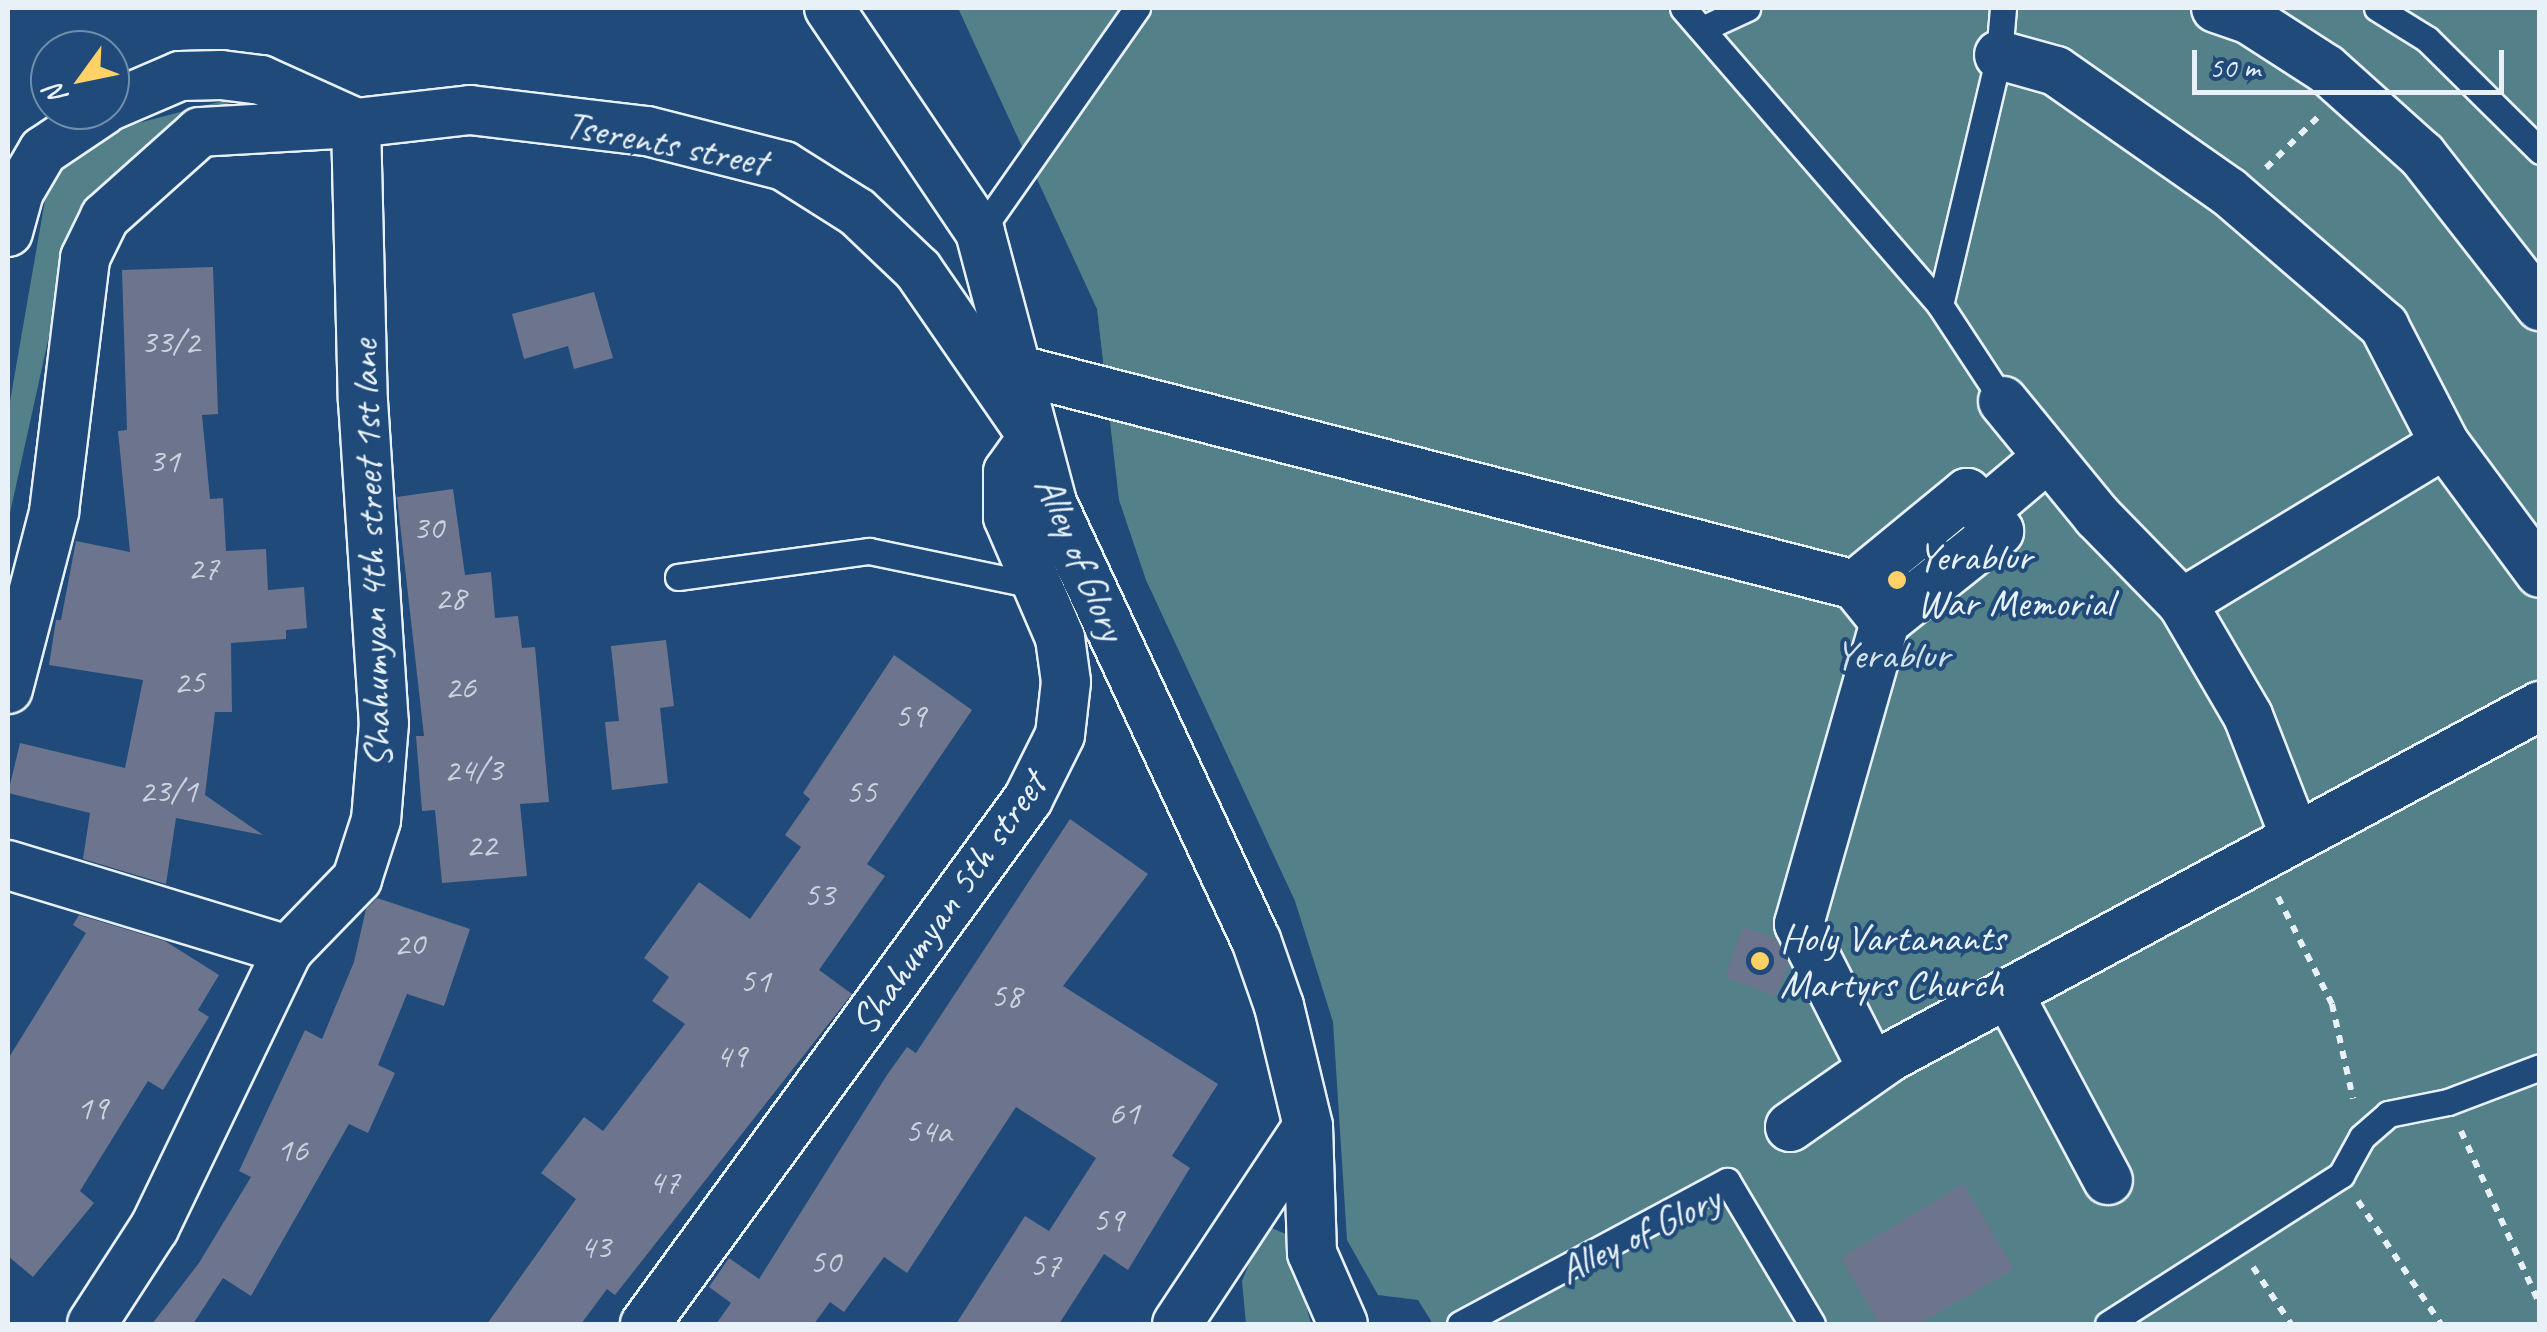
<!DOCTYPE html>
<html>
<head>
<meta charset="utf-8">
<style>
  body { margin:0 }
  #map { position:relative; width:2547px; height:1332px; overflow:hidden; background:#1f4a7a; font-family:Caveat,sans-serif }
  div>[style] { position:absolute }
  .green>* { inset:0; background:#548089 }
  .building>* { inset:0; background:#6d758e }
  .path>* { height:6px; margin-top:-3px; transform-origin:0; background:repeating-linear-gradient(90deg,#e8f1f8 0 8px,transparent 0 16px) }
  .roads { filter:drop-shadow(2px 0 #e8f1f8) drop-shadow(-2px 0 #e8f1f8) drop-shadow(0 2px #e8f1f8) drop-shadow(0 -2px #e8f1f8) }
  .lane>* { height:25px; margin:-12.5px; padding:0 12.5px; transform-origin:12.5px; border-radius:12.5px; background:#1f4a7a }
  .street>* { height:48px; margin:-24px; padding:0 24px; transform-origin:24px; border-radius:24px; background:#1f4a7a }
  .dots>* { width:28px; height:28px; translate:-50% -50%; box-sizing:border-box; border:5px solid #1f4a7a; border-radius:50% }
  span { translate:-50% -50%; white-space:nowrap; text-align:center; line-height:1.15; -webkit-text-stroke:8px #1f4a7a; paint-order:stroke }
  .number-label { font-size:35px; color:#c9d2de }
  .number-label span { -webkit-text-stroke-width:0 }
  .street-label { font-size:40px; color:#e8f1f8 }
  .poi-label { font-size:40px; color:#e8f1f8 }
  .left { translate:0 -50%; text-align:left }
  .park-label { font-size:40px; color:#d2e0e7 }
  .frame { position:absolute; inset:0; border:10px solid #e8f1f8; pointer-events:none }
  .north { position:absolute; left:30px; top:30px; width:100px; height:100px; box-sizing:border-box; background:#1f4a7a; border:2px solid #6f8dac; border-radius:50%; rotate:237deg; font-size:28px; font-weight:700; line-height:40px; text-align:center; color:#e8f1f8 }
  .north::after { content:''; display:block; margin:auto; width:35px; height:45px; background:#ffd166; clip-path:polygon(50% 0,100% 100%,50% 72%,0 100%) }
  .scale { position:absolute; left:2192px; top:50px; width:312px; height:45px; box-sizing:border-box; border:5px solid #e8f1f8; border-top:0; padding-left:12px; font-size:30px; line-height:35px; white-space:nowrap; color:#e8f1f8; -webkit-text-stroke:8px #1f4a7a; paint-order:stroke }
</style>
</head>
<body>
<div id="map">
  <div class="green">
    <i style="clip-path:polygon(958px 8px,2539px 8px,2539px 1324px,1433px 1324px,1418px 1300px,1378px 1295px,1347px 1240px,1333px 1022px,1295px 901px,1146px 580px,1119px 500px,1097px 309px)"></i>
    <i style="clip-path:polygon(234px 98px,66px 259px,8px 522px,8px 413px,45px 200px,56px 175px,85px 147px,119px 128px)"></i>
    <i style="clip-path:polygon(1265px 1225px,1288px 1235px,1311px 1324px,1246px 1324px,1242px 1281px)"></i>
  </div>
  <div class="building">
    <i style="clip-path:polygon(213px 267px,218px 414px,202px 415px,210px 499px,223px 498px,226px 551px,266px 549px,268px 590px,304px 587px,307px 628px,286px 630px,286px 639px,231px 643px,232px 712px,215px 712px,205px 795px,263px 835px,176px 818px,166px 884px,83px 859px,90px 813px,8px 793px,20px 743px,125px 768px,143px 680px,49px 665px,56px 620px,61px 620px,76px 541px,130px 552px,118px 431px,127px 430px,122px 270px)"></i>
    <i style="clip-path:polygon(594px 292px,613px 358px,574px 369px,568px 346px,524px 359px,512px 314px)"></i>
    <i style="clip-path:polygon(453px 489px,465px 575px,491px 572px,495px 618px,518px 616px,522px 648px,535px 647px,549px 802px,520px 804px,527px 876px,442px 883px,435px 810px,422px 811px,416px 736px,424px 736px,397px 497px)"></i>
    <i style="clip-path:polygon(666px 640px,674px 706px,660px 708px,668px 783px,612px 790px,605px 722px,619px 721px,611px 646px)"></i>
    <i style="clip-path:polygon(894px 655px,972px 710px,867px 864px,885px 876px,819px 970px,852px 994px,615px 1295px,607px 1289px,581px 1324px,487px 1324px,576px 1199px,541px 1173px,584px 1117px,603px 1131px,685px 1024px,652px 1001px,669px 977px,644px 958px,699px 882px,750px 919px,801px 847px,785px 835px,810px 799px,803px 793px)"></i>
    <i style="clip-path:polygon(1070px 819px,1148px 874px,1063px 986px,1218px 1084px,1172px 1156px,1190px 1168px,1128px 1270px,1104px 1254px,1059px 1324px,956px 1324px,1025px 1216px,1049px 1231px,1096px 1158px,1016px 1107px,907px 1273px,884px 1257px,844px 1312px,830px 1302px,814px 1324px,716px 1324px,731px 1303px,709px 1287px,729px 1258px,759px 1279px,887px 1075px,907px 1047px,916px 1053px)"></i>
    <i style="clip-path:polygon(377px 898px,470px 929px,444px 1006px,407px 994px,378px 1065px,395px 1073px,368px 1133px,349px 1124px,251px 1296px,223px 1278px,193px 1324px,152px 1324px,199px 1263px,251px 1177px,239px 1171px,305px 1030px,322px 1039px,354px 962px,366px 909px)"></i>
    <i style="clip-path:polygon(79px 915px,165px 941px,219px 975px,198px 1010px,209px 1017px,163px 1090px,148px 1081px,80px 1191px,94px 1203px,33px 1277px,8px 1256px,8px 1059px,86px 933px,73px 925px)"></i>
    <i style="clip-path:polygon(1743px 927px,1776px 939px,1788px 964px,1776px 996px,1725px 977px)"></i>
    <i style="clip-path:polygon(1963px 1184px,2014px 1269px,1919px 1324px,1879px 1324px,1841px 1258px)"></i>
  </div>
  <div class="path">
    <i style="left:2266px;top:168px;width:73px;rotate:-44.4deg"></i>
    <i style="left:2278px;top:897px;width:120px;rotate:63.2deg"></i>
    <i style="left:2332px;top:1004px;width:97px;rotate:77.5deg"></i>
    <i style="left:2461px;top:1131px;width:191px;rotate:65.6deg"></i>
    <i style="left:2358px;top:1201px;width:148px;rotate:56deg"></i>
    <i style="left:2253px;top:1267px;width:69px;rotate:56.3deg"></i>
  </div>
  <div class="roads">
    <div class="lane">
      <i style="left:1683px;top:8px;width:393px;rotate:49.1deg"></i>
      <i style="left:2377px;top:8px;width:59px;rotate:31.8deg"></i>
      <i style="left:2427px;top:39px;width:159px;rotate:44.7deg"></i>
      <i style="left:1702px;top:29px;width:50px;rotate:-25deg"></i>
      <i style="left:980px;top:232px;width:274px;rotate:-55deg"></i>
      <i style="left:2003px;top:401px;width:115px;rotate:-123.3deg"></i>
      <i style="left:1940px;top:305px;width:257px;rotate:-76.7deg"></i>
      <i style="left:1999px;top:55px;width:47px;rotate:-85.1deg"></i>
      <i style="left:678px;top:577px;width:193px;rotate:-7.8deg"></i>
      <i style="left:869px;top:551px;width:167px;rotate:11.7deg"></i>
      <i style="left:1460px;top:1324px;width:303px;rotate:-28.2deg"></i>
      <i style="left:1727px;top:1181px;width:166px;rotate:59.3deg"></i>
      <i style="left:2108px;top:1324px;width:277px;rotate:-32.6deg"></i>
      <i style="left:2341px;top:1175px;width:43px;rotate:-61.1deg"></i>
      <i style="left:2362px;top:1137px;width:35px;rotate:-41deg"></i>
      <i style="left:2388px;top:1114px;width:61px;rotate:-11.3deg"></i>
      <i style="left:2448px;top:1102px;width:98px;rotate:-20.8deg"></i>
    </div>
    <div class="street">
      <i style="left:829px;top:8px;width:270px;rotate:56deg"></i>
      <i style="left:980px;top:232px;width:280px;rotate:75.1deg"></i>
      <i style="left:1052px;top:503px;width:482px;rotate:65deg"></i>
      <i style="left:1256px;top:940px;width:70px;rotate:70.8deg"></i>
      <i style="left:1279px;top:1006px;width:123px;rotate:76.4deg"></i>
      <i style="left:1308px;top:1126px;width:127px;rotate:88.2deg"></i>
      <i style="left:1312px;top:1253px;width:77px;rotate:66.4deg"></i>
      <i style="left:2216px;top:8px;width:36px;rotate:19deg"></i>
      <i style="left:2250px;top:20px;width:90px;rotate:32.8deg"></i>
      <i style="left:2326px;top:69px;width:129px;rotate:41.9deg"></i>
      <i style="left:2422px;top:155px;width:192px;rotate:52deg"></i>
      <i style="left:1999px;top:55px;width:59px;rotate:15.7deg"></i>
      <i style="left:2056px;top:71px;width:211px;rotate:35deg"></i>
      <i style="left:2229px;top:192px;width:205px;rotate:40.8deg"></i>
      <i style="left:2384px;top:326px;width:133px;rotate:62.7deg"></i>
      <i style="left:2445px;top:444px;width:160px;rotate:53.6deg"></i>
      <i style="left:110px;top:106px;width:76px;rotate:-23.2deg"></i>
      <i style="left:180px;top:76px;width:41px;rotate:-1.4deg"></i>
      <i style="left:221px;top:75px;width:40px;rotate:7.1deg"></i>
      <i style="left:261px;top:80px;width:104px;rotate:24.4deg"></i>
      <i style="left:356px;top:123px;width:115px;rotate:-6.5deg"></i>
      <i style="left:470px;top:110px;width:178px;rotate:6.8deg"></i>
      <i style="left:647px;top:131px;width:141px;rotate:14.3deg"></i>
      <i style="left:784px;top:166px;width:86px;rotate:32.2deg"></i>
      <i style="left:857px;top:212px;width:84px;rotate:43.6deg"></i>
      <i style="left:918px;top:270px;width:203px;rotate:55.4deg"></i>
      <i style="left:1033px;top:437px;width:43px;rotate:125.5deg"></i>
      <i style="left:1008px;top:472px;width:45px;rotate:90deg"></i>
      <i style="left:1008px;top:517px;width:132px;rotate:66.7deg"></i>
      <i style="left:1060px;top:638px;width:44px;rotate:82.2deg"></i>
      <i style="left:1066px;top:682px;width:53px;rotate:96.5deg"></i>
      <i style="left:1060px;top:735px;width:72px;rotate:116.6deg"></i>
      <i style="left:1028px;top:799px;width:650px;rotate:126.11deg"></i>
      <i style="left:8px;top:232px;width:41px;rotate:-74.6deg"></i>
      <i style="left:19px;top:192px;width:48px;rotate:-59.7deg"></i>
      <i style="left:43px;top:151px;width:73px;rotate:-33.9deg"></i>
      <i style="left:1019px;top:370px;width:863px;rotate:14.42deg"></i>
      <i style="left:1855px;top:585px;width:48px;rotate:51deg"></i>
      <i style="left:1885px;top:622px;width:314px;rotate:105.9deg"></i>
      <i style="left:1799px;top:924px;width:161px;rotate:63.1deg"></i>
      <i style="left:2003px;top:401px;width:149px;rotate:50.7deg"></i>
      <i style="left:2097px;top:516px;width:122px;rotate:45.7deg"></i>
      <i style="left:2182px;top:603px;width:131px;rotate:59.7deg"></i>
      <i style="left:2248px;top:716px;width:127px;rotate:68.7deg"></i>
      <i style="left:1983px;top:512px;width:84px;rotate:-40.2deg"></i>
      <i style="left:1855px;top:585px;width:145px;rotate:-39.4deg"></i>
      <i style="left:1967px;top:493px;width:50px;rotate:49.9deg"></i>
      <i style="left:1999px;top:531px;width:146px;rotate:141.4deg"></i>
      <i style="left:2182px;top:603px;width:307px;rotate:-31.2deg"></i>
      <i style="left:8px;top:689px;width:183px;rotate:-75.4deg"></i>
      <i style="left:54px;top:512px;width:256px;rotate:-83deg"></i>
      <i style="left:85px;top:258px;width:46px;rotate:-64deg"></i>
      <i style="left:105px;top:217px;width:127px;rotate:-41.8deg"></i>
      <i style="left:200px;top:132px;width:156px;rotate:-3.3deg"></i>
      <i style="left:356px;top:123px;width:278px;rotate:88.6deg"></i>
      <i style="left:363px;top:401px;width:323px;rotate:86.3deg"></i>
      <i style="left:384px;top:723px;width:97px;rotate:94.7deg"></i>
      <i style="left:376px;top:820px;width:62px;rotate:107.9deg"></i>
      <i style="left:357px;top:879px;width:99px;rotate:134.2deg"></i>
      <i style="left:288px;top:950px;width:309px;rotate:115.7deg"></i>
      <i style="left:154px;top:1228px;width:114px;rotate:122.9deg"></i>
      <i style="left:8px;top:865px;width:293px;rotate:16.9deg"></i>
      <i style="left:2008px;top:993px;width:212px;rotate:61.9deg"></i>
      <i style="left:1790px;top:1127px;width:122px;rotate:-35deg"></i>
      <i style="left:1890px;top:1057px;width:739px;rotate:-28.37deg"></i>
      <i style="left:1177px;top:1324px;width:237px;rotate:-56.5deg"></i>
    </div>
  </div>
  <div class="dots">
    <i style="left:1897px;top:580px;background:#ffd166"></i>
    <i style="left:1760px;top:961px;background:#ffd166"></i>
  </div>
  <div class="number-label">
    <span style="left:170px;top:342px">33/2</span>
    <span style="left:164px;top:461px">31</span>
    <span style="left:428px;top:528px">30</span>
    <span style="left:203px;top:568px">27</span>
    <span style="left:450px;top:598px">28</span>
    <span style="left:189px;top:682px">25</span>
    <span style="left:460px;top:687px">26</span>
    <span style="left:910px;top:716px">59</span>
    <span style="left:473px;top:770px">24/3</span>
    <span style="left:168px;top:791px">23/1</span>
    <span style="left:861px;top:792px">55</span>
    <span style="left:481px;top:845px">22</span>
    <span style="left:819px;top:895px">53</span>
    <span style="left:409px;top:944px">20</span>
    <span style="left:755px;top:981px">51</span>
    <span style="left:1006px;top:996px">58</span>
    <span style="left:731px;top:1056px">49</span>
    <span style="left:92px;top:1108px">19</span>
    <span style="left:1124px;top:1113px">61</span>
    <span style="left:928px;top:1131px">54a</span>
    <span style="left:292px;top:1150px">16</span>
    <span style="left:664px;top:1182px">47</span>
    <span style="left:1108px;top:1220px">59</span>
    <span style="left:595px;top:1247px">43</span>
    <span style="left:825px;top:1262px">50</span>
    <span style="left:1045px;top:1265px">57</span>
  </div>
  <div class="street-label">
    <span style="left:666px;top:143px;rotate:11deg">Tserents street</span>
    <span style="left:371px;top:554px;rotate:-92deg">Shahumyan 4th street 1st lane</span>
    <span style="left:1081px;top:558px;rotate:67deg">Alley of Glory</span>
    <span style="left:948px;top:903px;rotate:-55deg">Shahumyan 5th street</span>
    <span style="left:1639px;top:1234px;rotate:-26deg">Alley of Glory</span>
  </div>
  <div class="poi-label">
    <span class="left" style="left:1917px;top:580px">Yerablur<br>War Memorial</span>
    <span class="left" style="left:1780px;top:961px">Holy Vartanants<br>Martyrs Church</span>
  </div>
  <div class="park-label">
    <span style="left:1892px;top:655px">Yerablur</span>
  </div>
  <div class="frame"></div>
  <div class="north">N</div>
  <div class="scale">50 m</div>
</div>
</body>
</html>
